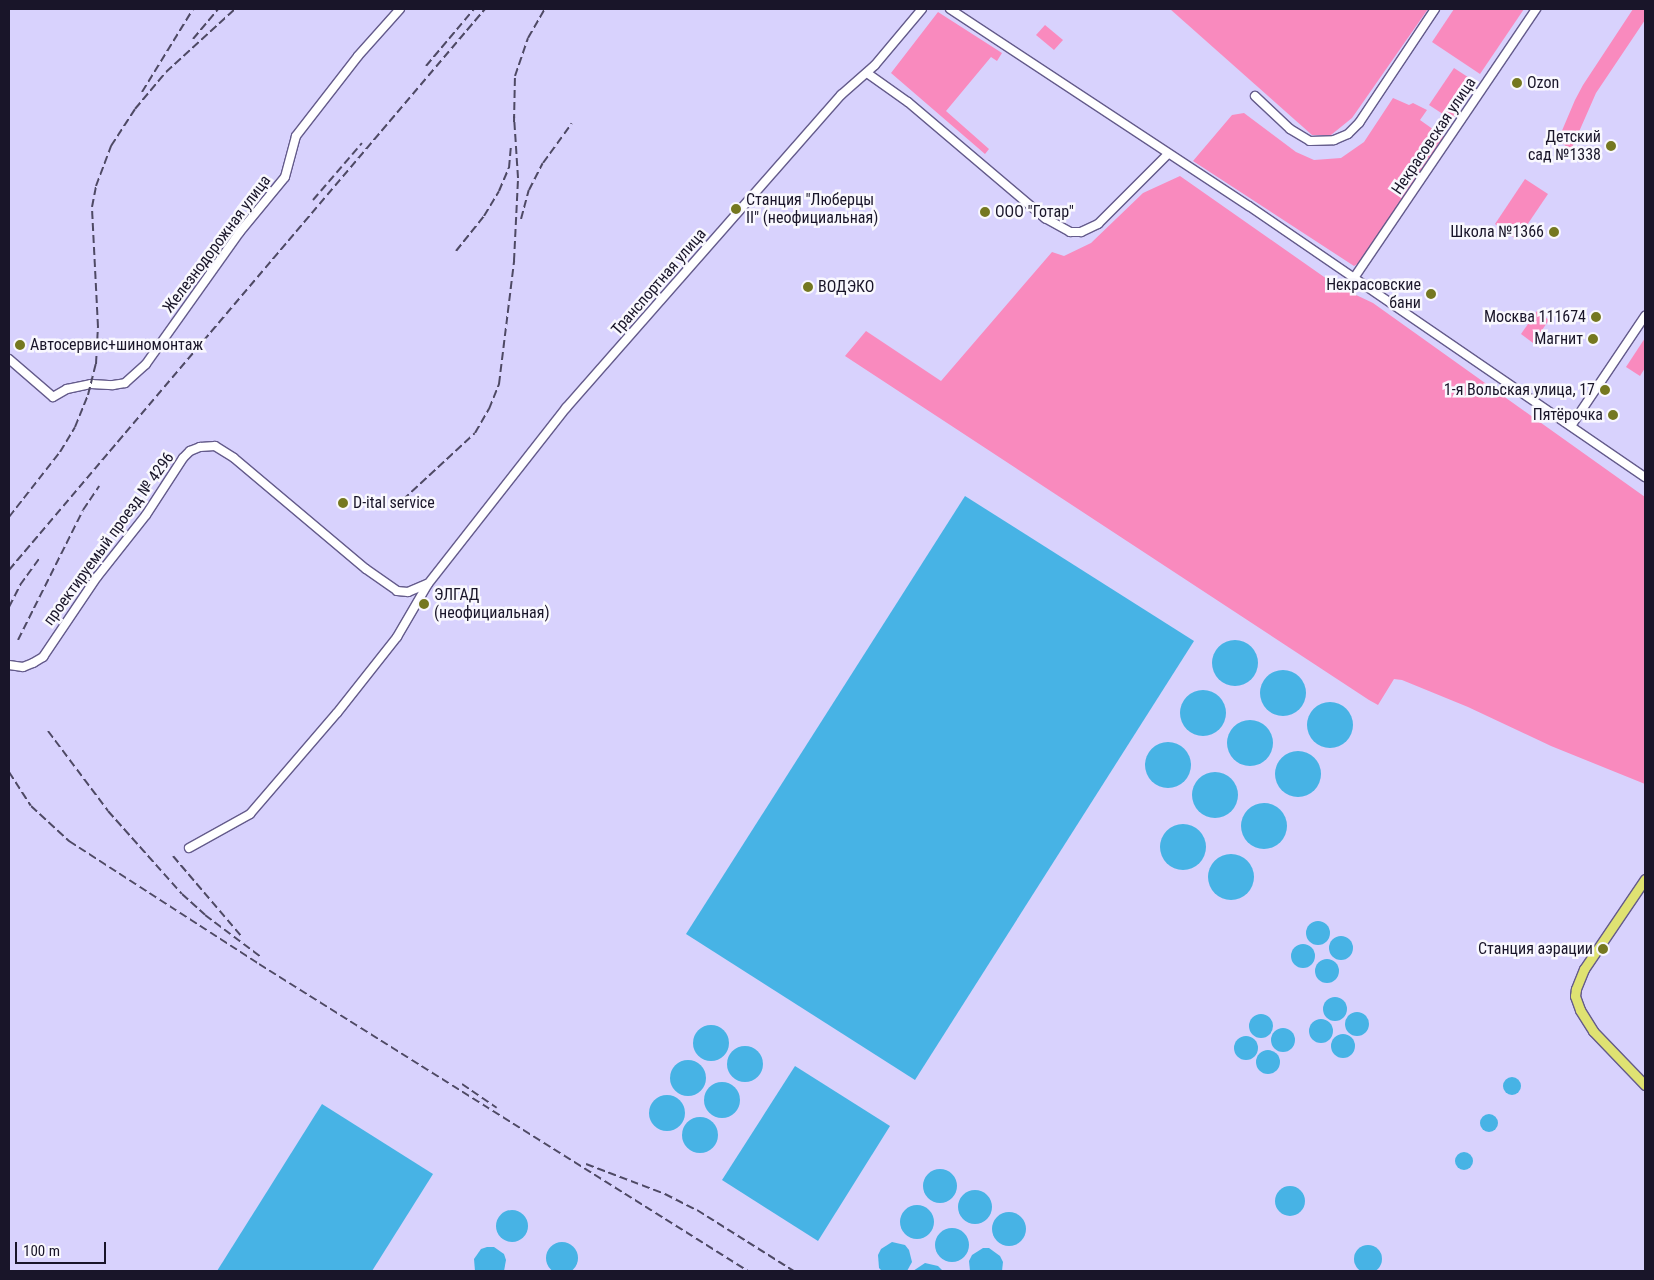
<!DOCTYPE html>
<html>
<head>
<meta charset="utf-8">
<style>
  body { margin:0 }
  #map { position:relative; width:1654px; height:1280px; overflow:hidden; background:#d8d2fd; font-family:"Roboto Condensed",sans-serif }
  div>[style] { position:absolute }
  .green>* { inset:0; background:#f98abe }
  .water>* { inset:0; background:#47b3e5 }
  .round { border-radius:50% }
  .roads { filter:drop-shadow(1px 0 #645b8b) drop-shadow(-1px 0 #645b8b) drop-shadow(0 1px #645b8b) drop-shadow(0 -1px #645b8b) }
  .minor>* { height:8px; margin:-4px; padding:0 4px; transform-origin:4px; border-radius:4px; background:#fff }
  .major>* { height:9px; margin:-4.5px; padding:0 4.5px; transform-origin:4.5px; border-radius:4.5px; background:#dfe272 }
  .rail>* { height:2px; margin-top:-1px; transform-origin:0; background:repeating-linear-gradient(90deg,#4e4964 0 8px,transparent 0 12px) }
  .dots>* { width:14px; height:14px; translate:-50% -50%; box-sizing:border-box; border:2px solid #f9f8fe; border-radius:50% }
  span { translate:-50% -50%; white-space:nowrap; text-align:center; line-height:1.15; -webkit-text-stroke:5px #f9f8fe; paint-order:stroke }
  .poi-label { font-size:16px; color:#191529 }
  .left { translate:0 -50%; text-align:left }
  .right { translate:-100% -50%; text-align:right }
  .street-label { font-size:16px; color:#191529 }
  .frame { position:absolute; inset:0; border:10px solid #191529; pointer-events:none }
  .scale { position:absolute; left:15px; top:1242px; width:91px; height:22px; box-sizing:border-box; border:2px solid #191529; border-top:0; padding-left:6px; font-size:15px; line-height:18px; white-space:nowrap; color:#191529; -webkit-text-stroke:4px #f9f8fe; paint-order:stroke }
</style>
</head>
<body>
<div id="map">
  <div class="green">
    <i style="clip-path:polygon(1170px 9px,1428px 9px,1352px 118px,1331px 135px,1312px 135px)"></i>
    <i style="clip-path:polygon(1454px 9px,1524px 9px,1480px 74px,1432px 42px)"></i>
    <i style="clip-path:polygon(1633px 9px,1645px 9px,1645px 20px,1596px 93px,1571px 150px,1558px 140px,1575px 100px,1583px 85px)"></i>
    <i style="clip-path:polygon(938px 12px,1002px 53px,997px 61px,991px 57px,946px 111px,989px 149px,985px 154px,891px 73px)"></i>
    <i style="clip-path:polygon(1045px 25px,1063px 40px,1054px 50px,1036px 35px)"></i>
    <i style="clip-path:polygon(1454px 68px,1477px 83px,1452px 120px,1429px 105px)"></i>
    <i style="clip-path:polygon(1393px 98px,1409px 105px,1413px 103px,1427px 110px,1420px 120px,1444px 137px,1361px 262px,1354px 266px,1193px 161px,1232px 115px,1244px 113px,1296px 152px,1314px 160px,1341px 158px,1364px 142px)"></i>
    <i style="clip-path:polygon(1180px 176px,1337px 286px,1373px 303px,1645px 497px,1645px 784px,1551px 746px,1468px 707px,1402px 680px,1394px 679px,1378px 705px,1369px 700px,845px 356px,866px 331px,941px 381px,1052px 252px,1064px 256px,1091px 243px,1143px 193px)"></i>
    <i style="clip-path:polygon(1525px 179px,1548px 194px,1517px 240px,1495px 224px)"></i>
    <i style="clip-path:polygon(1537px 311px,1549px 320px,1533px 343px,1521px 334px)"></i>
    <i style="clip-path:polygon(1645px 338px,1645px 368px,1640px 376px,1626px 367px)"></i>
  </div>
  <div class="water">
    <i style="clip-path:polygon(965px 496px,1194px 641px,915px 1080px,686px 934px)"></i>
    <i class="round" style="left:1212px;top:640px;width:46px;height:46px"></i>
    <i class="round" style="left:1260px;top:670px;width:46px;height:46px"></i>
    <i class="round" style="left:1180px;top:690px;width:46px;height:46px"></i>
    <i class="round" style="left:1307px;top:702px;width:46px;height:46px"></i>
    <i class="round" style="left:1227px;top:720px;width:46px;height:46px"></i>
    <i class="round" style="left:1145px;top:742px;width:46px;height:46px"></i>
    <i class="round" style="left:1275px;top:751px;width:46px;height:46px"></i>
    <i class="round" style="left:1192px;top:772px;width:46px;height:46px"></i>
    <i class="round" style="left:1241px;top:803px;width:46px;height:46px"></i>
    <i class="round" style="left:1160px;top:824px;width:46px;height:46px"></i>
    <i class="round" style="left:1208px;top:854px;width:46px;height:46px"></i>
    <i class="round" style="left:1306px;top:921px;width:24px;height:24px"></i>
    <i class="round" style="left:1329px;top:936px;width:24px;height:24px"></i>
    <i class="round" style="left:1291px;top:944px;width:24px;height:24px"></i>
    <i class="round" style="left:1315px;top:959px;width:24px;height:24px"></i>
    <i class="round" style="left:1323px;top:997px;width:24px;height:24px"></i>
    <i class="round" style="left:1345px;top:1012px;width:24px;height:24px"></i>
    <i class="round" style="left:1249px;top:1014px;width:24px;height:24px"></i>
    <i class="round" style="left:1309px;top:1019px;width:24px;height:24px"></i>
    <i class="round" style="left:693px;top:1025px;width:36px;height:36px"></i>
    <i class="round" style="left:1271px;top:1028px;width:24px;height:24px"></i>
    <i class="round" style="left:1331px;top:1034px;width:24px;height:24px"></i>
    <i class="round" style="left:1234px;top:1036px;width:24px;height:24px"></i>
    <i class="round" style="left:727px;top:1046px;width:36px;height:36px"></i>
    <i class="round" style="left:1256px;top:1050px;width:24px;height:24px"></i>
    <i class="round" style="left:670px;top:1060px;width:36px;height:36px"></i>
    <i style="clip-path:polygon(795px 1066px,890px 1126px,818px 1241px,722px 1180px)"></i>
    <i class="round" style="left:1503px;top:1077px;width:18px;height:18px"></i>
    <i class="round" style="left:704px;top:1082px;width:36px;height:36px"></i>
    <i class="round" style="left:649px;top:1095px;width:36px;height:36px"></i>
    <i style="clip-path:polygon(322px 1104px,433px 1174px,372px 1271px,217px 1271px)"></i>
    <i class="round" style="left:1480px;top:1114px;width:18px;height:18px"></i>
    <i class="round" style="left:682px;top:1117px;width:36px;height:36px"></i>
    <i class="round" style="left:1455px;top:1152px;width:18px;height:18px"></i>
    <i class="round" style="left:923px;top:1169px;width:34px;height:34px"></i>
    <i class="round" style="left:1275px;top:1186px;width:30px;height:30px"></i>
    <i class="round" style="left:958px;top:1190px;width:34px;height:34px"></i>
    <i class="round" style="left:900px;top:1205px;width:34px;height:34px"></i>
    <i class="round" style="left:496px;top:1210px;width:32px;height:32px"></i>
    <i class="round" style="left:992px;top:1212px;width:34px;height:34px"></i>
    <i class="round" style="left:935px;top:1228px;width:34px;height:34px"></i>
    <i style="clip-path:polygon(892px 1242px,905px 1245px,909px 1250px,912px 1262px,907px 1271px,882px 1271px,879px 1268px,878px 1255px,881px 1249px)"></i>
    <i class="round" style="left:546px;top:1242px;width:32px;height:32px"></i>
    <i class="round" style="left:1354px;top:1245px;width:28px;height:28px"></i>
    <i style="clip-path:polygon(487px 1247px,494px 1247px,504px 1254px,506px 1260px,504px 1271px,475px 1271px,474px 1259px,481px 1249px)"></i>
    <i style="clip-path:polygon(983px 1248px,989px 1248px,1000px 1256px,1003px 1262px,1002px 1271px,970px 1271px,969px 1261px,972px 1255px)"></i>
    <i style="clip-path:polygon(925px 1263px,938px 1266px,943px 1271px,913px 1271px)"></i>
  </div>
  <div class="roads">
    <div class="minor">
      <i style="left:950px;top:9px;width:358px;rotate:33.4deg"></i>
      <i style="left:1249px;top:206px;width:480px;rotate:34.4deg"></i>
      <i style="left:867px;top:73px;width:50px;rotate:35.3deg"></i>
      <i style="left:908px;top:102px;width:180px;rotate:40.3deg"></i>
      <i style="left:1045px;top:218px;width:29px;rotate:29deg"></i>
      <i style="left:1070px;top:232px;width:11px"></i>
      <i style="left:1081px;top:232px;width:19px;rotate:-25deg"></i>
      <i style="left:1098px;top:224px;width:99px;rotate:-45deg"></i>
      <i style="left:1255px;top:96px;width:48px;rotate:43.3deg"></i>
      <i style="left:1290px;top:129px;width:23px;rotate:31deg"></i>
      <i style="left:1310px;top:141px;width:24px;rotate:-2deg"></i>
      <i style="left:1334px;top:140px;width:15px;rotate:-23deg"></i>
      <i style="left:1348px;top:134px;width:16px;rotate:-45deg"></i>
      <i style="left:1359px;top:123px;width:137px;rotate:-56.3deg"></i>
      <i style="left:1354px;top:278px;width:325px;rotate:-55.9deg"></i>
      <i style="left:9px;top:359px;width:58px;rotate:40.8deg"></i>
      <i style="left:53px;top:397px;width:16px;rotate:-30deg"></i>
      <i style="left:67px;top:389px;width:25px;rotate:-12deg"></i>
      <i style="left:91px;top:384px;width:22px;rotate:3deg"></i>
      <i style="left:113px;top:385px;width:12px;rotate:-9deg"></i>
      <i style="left:125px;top:383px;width:28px;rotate:-42deg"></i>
      <i style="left:146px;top:364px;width:161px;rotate:-54.6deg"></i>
      <i style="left:239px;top:233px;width:72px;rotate:-50.6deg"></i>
      <i style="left:285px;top:177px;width:42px;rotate:-75deg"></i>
      <i style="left:296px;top:136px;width:101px;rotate:-52.2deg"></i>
      <i style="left:358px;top:56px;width:63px;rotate:-48.2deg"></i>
      <i style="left:1571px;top:426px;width:133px;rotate:-56.1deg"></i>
      <i style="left:9px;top:665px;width:14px;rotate:8deg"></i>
      <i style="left:23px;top:667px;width:11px;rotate:-22deg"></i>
      <i style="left:33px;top:663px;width:12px;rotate:-31deg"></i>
      <i style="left:43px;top:657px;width:97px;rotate:-56deg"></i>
      <i style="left:97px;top:577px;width:79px;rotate:-51.7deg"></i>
      <i style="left:146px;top:515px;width:68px;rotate:-57deg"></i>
      <i style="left:183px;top:458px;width:10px;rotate:-45deg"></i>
      <i style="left:190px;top:451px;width:11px;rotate:-22deg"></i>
      <i style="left:200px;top:447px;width:15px;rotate:-4deg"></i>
      <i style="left:215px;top:446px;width:22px;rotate:32deg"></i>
      <i style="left:234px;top:458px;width:172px;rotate:40.1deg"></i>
      <i style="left:366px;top:569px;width:38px;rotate:35deg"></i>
      <i style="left:397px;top:591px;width:11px;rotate:5deg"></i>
      <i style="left:408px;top:592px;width:21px;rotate:-23deg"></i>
      <i style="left:189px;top:848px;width:70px;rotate:-29.1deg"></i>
      <i style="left:250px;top:814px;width:133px;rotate:-49.3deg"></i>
      <i style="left:337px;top:713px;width:97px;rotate:-51.7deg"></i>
      <i style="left:397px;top:637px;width:61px;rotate:-59.7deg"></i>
      <i style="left:428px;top:584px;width:224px;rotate:-51.9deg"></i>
      <i style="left:566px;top:408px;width:417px;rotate:-48.7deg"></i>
      <i style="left:841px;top:95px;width:45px;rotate:-41.4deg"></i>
      <i style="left:875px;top:65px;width:73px;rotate:-50deg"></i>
    </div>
    <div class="major">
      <i style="left:1645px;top:879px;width:109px;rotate:124.1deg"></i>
      <i style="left:1584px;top:969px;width:22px;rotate:112deg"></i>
      <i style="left:1576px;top:989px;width:7px;rotate:98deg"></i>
      <i style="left:1575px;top:996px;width:15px;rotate:70deg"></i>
      <i style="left:1580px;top:1010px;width:25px;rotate:58deg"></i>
      <i style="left:1593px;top:1031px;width:75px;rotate:46.1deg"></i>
    </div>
  </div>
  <div class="rail">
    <i style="left:193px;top:39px;width:39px;rotate:-50deg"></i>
    <i style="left:426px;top:66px;width:75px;rotate:-49.9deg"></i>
    <i style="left:142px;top:92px;width:97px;rotate:-58.4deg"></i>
    <i style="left:514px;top:122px;width:46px;rotate:-88.8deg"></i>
    <i style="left:515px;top:76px;width:40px;rotate:-71.1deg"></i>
    <i style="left:528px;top:38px;width:34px;rotate:-60deg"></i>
    <i style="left:313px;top:200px;width:75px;rotate:-49.3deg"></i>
    <i style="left:521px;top:219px;width:30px;rotate:-75deg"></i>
    <i style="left:529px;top:190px;width:30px;rotate:-63deg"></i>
    <i style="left:543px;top:163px;width:49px;rotate:-54.1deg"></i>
    <i style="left:456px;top:251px;width:45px;rotate:-51.3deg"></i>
    <i style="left:484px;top:216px;width:29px;rotate:-59deg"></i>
    <i style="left:499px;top:191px;width:25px;rotate:-67deg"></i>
    <i style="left:509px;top:168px;width:21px;rotate:-85deg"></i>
    <i style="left:394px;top:508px;width:110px;rotate:-42.8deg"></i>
    <i style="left:475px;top:433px;width:28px;rotate:-60deg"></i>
    <i style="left:489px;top:409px;width:27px;rotate:-68deg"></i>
    <i style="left:499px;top:384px;width:124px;rotate:-83deg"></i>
    <i style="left:514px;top:261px;width:83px;rotate:-87.2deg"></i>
    <i style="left:518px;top:178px;width:62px;rotate:-93.7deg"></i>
    <i style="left:9px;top:517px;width:83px;rotate:-51.9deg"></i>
    <i style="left:60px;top:452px;width:29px;rotate:-59deg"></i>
    <i style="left:75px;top:427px;width:35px;rotate:-68deg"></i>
    <i style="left:88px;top:395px;width:32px;rotate:-76deg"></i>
    <i style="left:96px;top:364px;width:37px;rotate:-87deg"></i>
    <i style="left:98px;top:327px;width:120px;rotate:-92.9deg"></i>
    <i style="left:92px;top:207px;width:21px;rotate:-79deg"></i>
    <i style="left:96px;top:186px;width:43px;rotate:-69.4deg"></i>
    <i style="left:111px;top:146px;width:44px;rotate:-57deg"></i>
    <i style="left:135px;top:109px;width:48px;rotate:-50deg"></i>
    <i style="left:166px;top:72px;width:93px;rotate:-42.4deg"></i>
    <i style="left:9px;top:570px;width:736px;rotate:-49.69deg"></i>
    <i style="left:9px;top:607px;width:25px;rotate:-63deg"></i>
    <i style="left:20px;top:585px;width:34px;rotate:-54deg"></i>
    <i style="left:18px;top:640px;width:145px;rotate:-63.4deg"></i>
    <i style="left:83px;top:510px;width:29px;rotate:-56deg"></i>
    <i style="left:48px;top:731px;width:100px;rotate:53.1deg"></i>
    <i style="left:108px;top:811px;width:111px;rotate:48.3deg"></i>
    <i style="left:182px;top:894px;width:31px;rotate:42deg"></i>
    <i style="left:205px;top:915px;width:70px;rotate:36.9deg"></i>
    <i style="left:9px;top:772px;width:40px;rotate:57.1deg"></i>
    <i style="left:31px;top:806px;width:52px;rotate:42.6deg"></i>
    <i style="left:69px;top:841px;width:226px;rotate:32.9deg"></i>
    <i style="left:259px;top:964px;width:577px;rotate:32.12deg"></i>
    <i style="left:173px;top:856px;width:105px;rotate:49.6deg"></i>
    <i style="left:462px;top:1084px;width:42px;rotate:34.4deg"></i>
    <i style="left:586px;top:1164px;width:85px;rotate:20.8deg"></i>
    <i style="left:665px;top:1194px;width:36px;rotate:27deg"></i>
    <i style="left:697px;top:1210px;width:115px;rotate:32.2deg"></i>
  </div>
  <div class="dots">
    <i style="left:1517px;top:83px;background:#757820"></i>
    <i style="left:1611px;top:146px;background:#757820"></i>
    <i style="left:736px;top:209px;background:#757820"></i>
    <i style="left:985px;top:212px;background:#757820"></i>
    <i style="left:1554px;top:232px;background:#757820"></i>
    <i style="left:808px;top:287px;background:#757820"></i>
    <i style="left:1431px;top:294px;background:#757820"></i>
    <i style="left:1596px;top:317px;background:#757820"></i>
    <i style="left:1593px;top:339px;background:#757820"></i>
    <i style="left:20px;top:345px;background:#757820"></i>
    <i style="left:1605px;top:390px;background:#757820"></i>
    <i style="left:1613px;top:415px;background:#757820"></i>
    <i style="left:343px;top:503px;background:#757820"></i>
    <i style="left:424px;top:604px;background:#757820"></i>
    <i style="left:1603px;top:949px;background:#757820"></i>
  </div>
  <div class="poi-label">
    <span class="left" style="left:1527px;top:83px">Ozon</span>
    <span class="right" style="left:1601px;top:146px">Детский<br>сад №1338</span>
    <span class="left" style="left:746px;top:209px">Станция "Люберцы<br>II" (неофициальная)</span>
    <span class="left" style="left:995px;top:212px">ООО "Готар"</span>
    <span class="right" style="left:1544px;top:232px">Школа №1366</span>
    <span class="right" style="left:1421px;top:294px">Некрасовские<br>бани</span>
    <span class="left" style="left:818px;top:287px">ВОДЭКО</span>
    <span class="right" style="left:1586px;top:317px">Москва 111674</span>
    <span class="right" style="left:1583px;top:339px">Магнит</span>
    <span class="left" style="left:30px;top:345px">Автосервис+шиномонтаж</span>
    <span class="right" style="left:1595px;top:390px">1-я Вольская улица, 17</span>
    <span class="right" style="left:1603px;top:415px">Пятёрочка</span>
    <span class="left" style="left:353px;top:503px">D-ital service</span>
    <span class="left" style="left:434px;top:604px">ЭЛГАД<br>(неофициальная)</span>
    <span class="right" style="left:1593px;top:949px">Станция аэрации</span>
  </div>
  <div class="street-label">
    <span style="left:1434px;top:136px;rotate:-56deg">Некрасовская улица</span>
    <span style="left:217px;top:244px;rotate:-53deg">Железнодорожная улица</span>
    <span style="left:659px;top:282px;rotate:-49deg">Транспортная улица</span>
    <span style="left:109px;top:539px;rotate:-54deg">проектируемый проезд № 4296</span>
  </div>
  <div class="frame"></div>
  <div class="scale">100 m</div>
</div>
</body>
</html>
